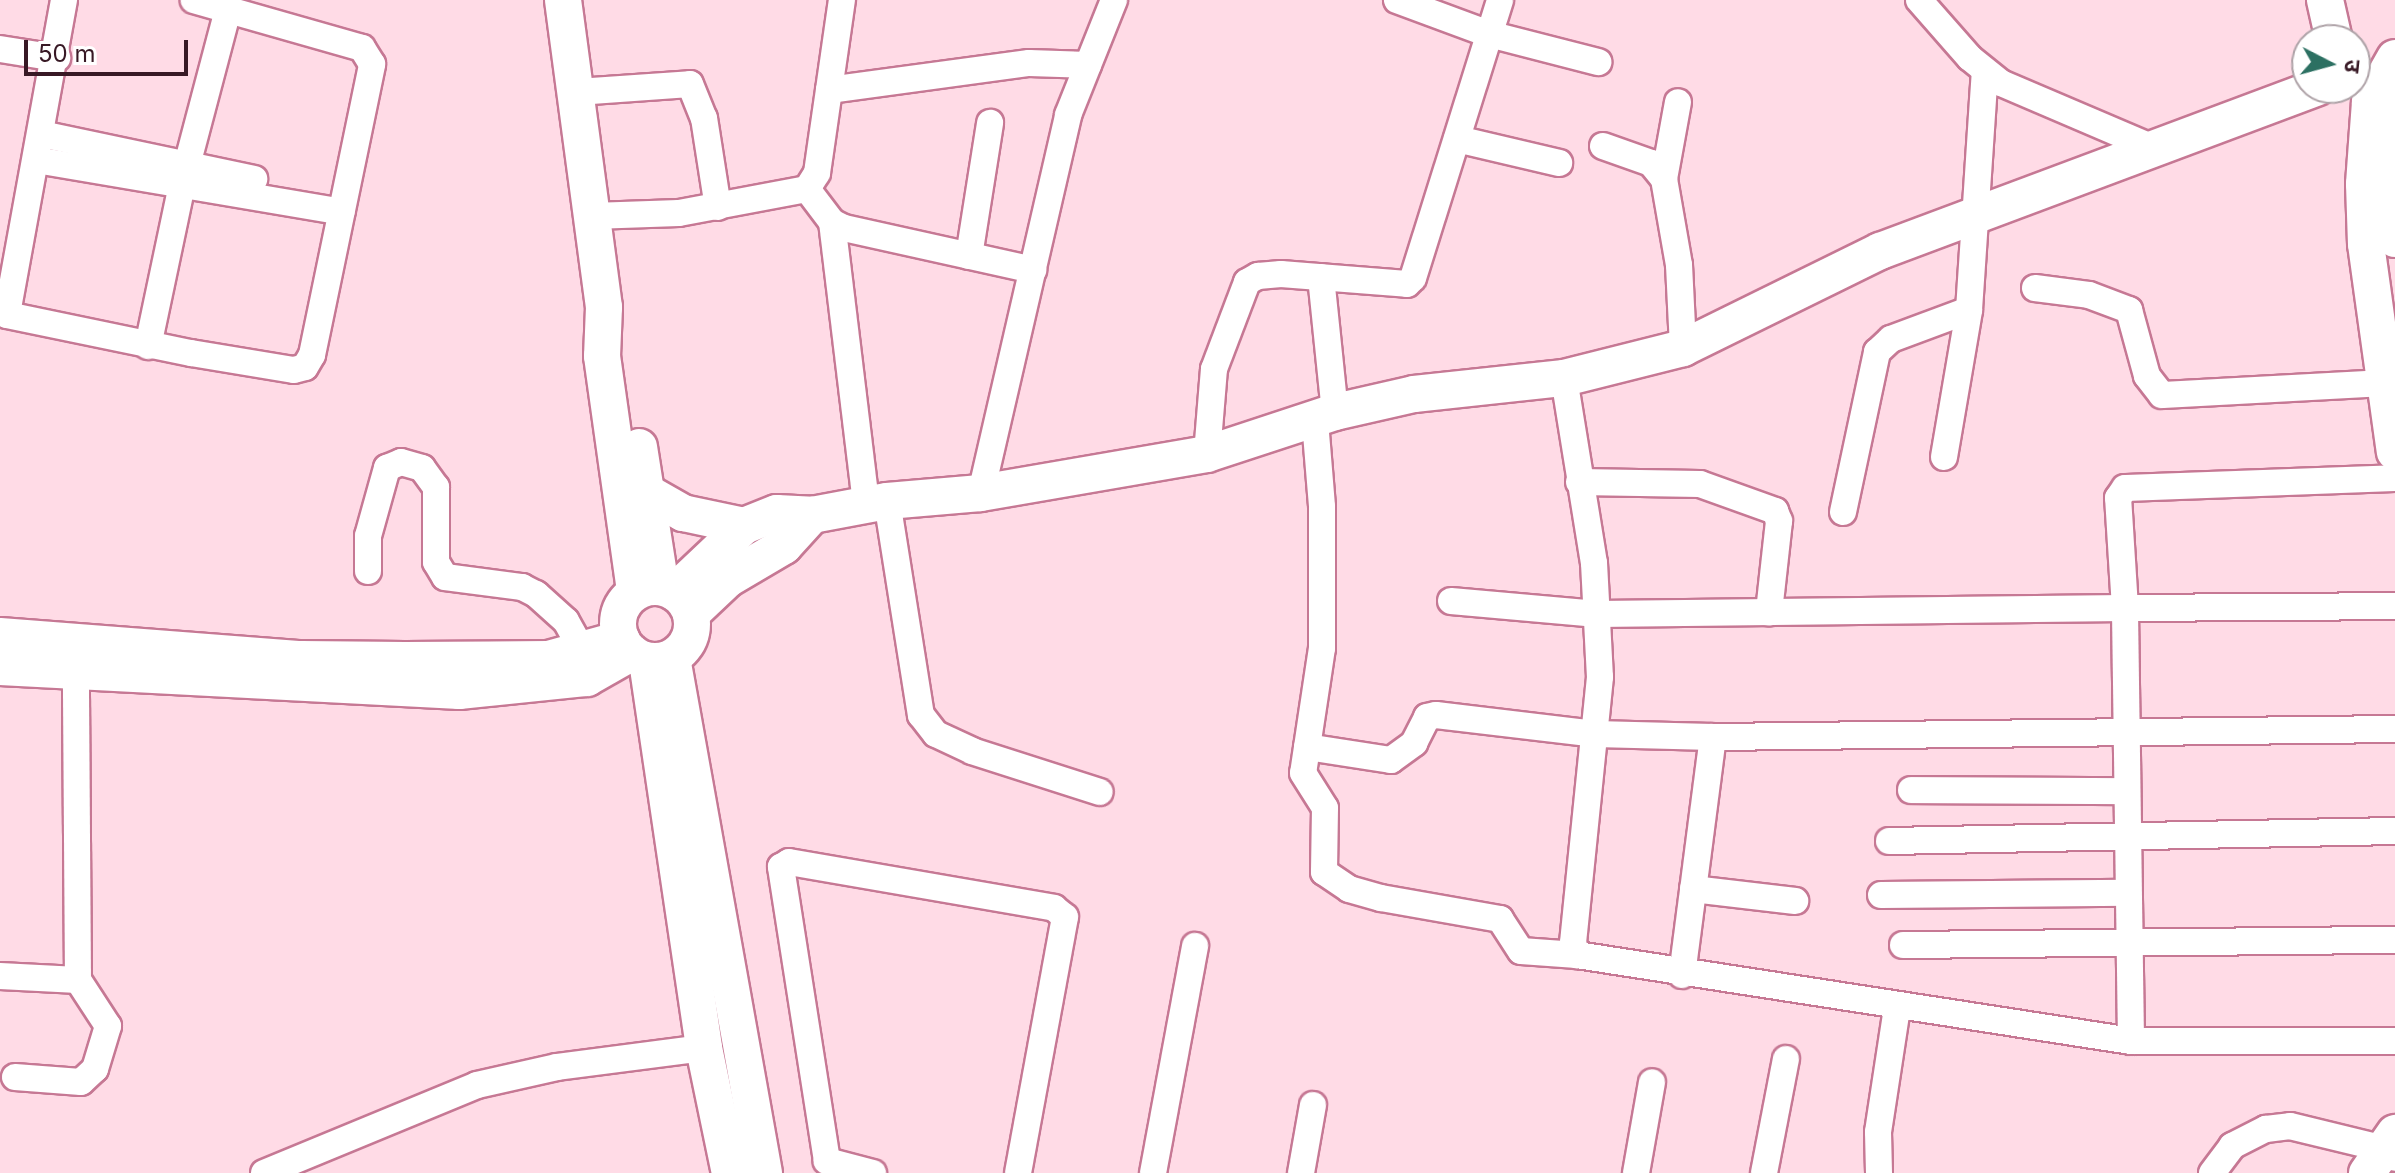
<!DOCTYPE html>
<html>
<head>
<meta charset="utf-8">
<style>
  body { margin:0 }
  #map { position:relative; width:2395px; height:1173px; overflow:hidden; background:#ffdbe6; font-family:Inter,"Noto Sans Devanagari",sans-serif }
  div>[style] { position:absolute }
  .roads { filter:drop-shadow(2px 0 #c67894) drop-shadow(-2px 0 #c67894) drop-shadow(0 2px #c67894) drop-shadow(0 -2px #c67894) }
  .street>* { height:26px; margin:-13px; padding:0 13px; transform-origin:13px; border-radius:13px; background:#fff }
  .secondary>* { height:36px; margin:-18px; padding:0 18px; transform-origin:18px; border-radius:18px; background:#fff }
  .secondary>.ring { margin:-18px; padding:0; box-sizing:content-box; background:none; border:36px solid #fff; border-radius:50% }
  span { translate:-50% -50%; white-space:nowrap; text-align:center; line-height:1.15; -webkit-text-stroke:6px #fff; paint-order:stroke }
  .north { position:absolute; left:2291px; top:24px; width:80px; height:80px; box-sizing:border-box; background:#fff; border:2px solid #afa3a8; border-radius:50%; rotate:96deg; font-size:22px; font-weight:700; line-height:32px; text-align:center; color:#381925 }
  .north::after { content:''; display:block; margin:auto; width:28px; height:36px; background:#2c7062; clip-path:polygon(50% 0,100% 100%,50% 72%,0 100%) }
  .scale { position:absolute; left:24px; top:40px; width:164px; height:36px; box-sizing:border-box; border:4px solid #381925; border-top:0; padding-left:10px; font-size:24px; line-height:28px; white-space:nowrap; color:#381925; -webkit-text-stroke:6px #fff; paint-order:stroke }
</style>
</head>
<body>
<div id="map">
  <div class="roads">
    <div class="street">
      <i style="left:64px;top:0;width:320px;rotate:100.3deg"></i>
      <i style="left:7px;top:315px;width:188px;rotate:11.7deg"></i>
      <i style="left:191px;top:353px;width:104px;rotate:9.4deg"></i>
      <i style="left:294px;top:370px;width:11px;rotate:-15deg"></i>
      <i style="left:305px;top:367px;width:14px;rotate:-60deg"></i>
      <i style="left:312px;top:355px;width:297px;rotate:-78.3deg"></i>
      <i style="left:372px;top:64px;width:19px;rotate:-122deg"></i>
      <i style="left:362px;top:48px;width:175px;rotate:-164.1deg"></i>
      <i style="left:1397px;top:0;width:98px;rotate:20.3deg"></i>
      <i style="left:1489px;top:34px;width:113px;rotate:14.4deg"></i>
      <i style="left:1919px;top:0;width:77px;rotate:48.7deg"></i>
      <i style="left:1970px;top:58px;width:40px;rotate:39deg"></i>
      <i style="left:2001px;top:83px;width:171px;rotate:23.1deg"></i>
      <i style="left:0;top:49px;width:58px;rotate:9deg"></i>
      <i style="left:829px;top:90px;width:202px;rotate:-7.7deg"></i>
      <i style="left:1029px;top:63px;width:59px;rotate:1.9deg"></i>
      <i style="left:577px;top:92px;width:113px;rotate:-4deg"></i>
      <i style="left:690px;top:84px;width:37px;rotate:68deg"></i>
      <i style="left:704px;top:118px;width:90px;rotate:81.1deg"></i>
      <i style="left:41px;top:134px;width:218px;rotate:11.9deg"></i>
      <i style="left:1457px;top:139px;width:105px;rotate:13.2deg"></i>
      <i style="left:1603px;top:146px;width:51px;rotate:19.5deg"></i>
      <i style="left:1651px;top:163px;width:21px;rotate:51deg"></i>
      <i style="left:1664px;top:179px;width:87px;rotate:80.1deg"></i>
      <i style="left:1679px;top:265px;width:83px;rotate:87.2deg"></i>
      <i style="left:36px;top:160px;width:310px;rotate:9.6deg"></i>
      <i style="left:1664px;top:179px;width:78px;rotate:-79.7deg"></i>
      <i style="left:807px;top:189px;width:41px;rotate:52.9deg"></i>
      <i style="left:832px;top:222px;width:13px;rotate:27deg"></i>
      <i style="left:844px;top:228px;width:194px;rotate:12.5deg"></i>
      <i style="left:592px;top:216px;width:87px;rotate:-2deg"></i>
      <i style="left:679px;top:213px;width:130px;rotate:-10.6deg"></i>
      <i style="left:807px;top:189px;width:19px;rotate:-58deg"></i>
      <i style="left:817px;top:173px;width:175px;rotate:-81.8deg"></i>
      <i style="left:832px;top:222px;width:284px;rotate:83.1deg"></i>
      <i style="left:969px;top:256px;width:135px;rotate:-81deg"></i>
      <i style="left:1321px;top:277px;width:136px;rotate:84.1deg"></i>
      <i style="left:2035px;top:288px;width:54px;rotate:7.4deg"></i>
      <i style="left:2089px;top:295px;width:43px;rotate:20.6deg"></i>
      <i style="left:2129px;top:310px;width:68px;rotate:74.7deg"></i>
      <i style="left:2147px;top:376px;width:24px;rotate:52deg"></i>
      <i style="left:2162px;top:395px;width:224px;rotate:-3.1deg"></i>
      <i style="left:148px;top:346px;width:166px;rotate:-78.1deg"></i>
      <i style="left:182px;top:184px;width:180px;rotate:-75.2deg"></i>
      <i style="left:1564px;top:378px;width:187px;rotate:80.8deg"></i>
      <i style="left:1594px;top:563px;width:114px;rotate:87deg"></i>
      <i style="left:1600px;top:677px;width:267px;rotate:95.8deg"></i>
      <i style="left:1573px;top:943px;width:13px;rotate:72deg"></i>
      <i style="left:1577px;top:955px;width:561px;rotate:8.82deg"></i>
      <i style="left:2131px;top:1041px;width:264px"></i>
      <i style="left:1315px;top:421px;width:86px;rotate:85.3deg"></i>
      <i style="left:1322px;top:507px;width:141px;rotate:90deg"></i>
      <i style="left:1322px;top:648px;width:126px;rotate:98.6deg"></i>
      <i style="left:1303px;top:773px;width:41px;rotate:57.8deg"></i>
      <i style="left:1325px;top:808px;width:64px;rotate:90.9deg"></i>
      <i style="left:1324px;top:872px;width:30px;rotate:34deg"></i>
      <i style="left:1349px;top:889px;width:33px;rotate:16deg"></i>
      <i style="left:1381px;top:898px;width:121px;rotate:10deg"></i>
      <i style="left:1500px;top:919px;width:38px;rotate:57deg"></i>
      <i style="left:1521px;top:951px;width:56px;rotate:4.1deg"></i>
      <i style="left:1207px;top:454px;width:85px;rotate:-85.3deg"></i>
      <i style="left:1214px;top:369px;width:93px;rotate:-69.2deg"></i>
      <i style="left:1247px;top:282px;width:13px;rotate:-29deg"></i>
      <i style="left:1258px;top:276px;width:23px;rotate:-5deg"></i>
      <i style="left:1281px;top:274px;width:126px;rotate:4.5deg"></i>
      <i style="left:1407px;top:284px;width:8px;rotate:-45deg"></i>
      <i style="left:1413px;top:278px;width:291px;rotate:-72.6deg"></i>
      <i style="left:1944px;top:457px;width:149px;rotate:-80.3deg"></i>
      <i style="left:1969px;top:310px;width:239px;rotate:-86.2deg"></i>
      <i style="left:1579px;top:482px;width:121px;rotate:0.9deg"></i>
      <i style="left:1700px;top:484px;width:80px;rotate:19.8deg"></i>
      <i style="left:1775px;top:511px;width:11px;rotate:68deg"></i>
      <i style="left:1779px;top:521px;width:92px;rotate:96.3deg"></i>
      <i style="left:981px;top:493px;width:388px;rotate:-77deg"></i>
      <i style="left:1068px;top:115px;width:124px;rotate:-68.2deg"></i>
      <i style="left:887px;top:501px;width:217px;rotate:81deg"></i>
      <i style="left:921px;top:715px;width:24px;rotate:52deg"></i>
      <i style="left:936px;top:734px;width:40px;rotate:25deg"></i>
      <i style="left:972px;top:751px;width:134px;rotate:17.8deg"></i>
      <i style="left:1843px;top:512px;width:164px;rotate:-78deg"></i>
      <i style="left:1877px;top:352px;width:19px;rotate:-43deg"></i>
      <i style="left:1891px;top:339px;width:83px;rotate:-20.4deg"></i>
      <i style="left:368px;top:571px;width:35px;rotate:-90deg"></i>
      <i style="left:368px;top:536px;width:71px;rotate:-74.4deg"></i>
      <i style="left:387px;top:468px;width:15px;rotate:-23deg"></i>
      <i style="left:401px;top:462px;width:22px;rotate:16deg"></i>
      <i style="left:422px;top:468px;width:24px;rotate:54deg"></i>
      <i style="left:436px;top:487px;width:75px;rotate:90deg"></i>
      <i style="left:436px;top:562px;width:17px;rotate:59deg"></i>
      <i style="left:445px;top:577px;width:78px;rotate:7.4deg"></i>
      <i style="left:522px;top:587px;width:16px;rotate:27deg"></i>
      <i style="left:536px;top:594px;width:40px;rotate:42deg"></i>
      <i style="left:566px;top:621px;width:35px;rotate:61deg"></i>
      <i style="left:1451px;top:601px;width:147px;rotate:5.1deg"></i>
      <i style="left:1597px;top:614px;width:528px;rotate:-0.65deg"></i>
      <i style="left:2125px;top:608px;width:110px;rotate:-93.6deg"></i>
      <i style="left:2118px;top:498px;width:12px;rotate:-55deg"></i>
      <i style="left:2125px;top:488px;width:270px;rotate:-2.1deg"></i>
      <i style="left:1307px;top:747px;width:85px;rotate:8.8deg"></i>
      <i style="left:1391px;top:760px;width:29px;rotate:-36deg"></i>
      <i style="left:1414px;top:743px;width:29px;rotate:-63deg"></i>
      <i style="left:1427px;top:717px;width:9px;rotate:-13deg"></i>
      <i style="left:1436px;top:715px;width:160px;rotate:6.8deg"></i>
      <i style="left:1595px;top:734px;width:118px;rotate:1.5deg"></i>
      <i style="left:1713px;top:737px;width:682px;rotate:-0.67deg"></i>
      <i style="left:1911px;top:790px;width:215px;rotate:0.3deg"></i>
      <i style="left:1889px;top:841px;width:506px;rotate:-1.13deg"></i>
      <i style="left:1693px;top:889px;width:103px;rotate:6.7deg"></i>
      <i style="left:1881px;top:895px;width:247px;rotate:-0.5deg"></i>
      <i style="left:1903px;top:945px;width:492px;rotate:-0.6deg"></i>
      <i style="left:1682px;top:975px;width:240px;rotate:-82.6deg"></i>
      <i style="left:0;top:976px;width:78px;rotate:2.9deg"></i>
      <i style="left:2131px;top:1041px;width:433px;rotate:-90.8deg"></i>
      <i style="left:2125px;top:608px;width:270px;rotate:-0.4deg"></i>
      <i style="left:15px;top:1077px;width:66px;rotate:4.3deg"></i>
      <i style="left:81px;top:1082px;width:19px;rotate:-43deg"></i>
      <i style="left:95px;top:1069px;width:45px;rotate:-73.2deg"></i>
      <i style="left:108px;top:1026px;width:55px;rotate:-123.1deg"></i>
      <i style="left:78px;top:980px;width:307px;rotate:-90.4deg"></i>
      <i style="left:264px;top:1173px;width:230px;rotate:-22.4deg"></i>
      <i style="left:477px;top:1085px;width:82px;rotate:-12.7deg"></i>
      <i style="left:557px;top:1067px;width:148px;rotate:-7.4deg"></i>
      <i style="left:873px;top:1173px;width:48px;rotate:-165.4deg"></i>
      <i style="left:827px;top:1161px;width:298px;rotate:-98.9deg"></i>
      <i style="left:781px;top:867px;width:9px;rotate:-32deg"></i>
      <i style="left:789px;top:862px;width:269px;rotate:9.8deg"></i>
      <i style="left:1054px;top:908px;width:14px;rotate:39deg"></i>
      <i style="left:1065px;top:917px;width:260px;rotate:100.4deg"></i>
      <i style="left:1153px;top:1173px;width:231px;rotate:-79.5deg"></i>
      <i style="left:1301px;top:1173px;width:69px;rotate:-80deg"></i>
      <i style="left:1636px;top:1173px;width:92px;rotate:-80deg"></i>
      <i style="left:1764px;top:1173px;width:116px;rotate:-79.1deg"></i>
      <i style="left:1879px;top:1173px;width:41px;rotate:-91.4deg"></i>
      <i style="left:1878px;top:1132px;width:125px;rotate:-81.3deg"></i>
      <i style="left:2212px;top:1173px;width:34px;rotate:-53deg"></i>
      <i style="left:2232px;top:1146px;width:38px;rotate:-27deg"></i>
      <i style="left:2266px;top:1129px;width:24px;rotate:-7deg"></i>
      <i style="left:2290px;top:1126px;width:97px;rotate:13.7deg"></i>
      <i style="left:2384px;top:1149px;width:14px;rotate:39deg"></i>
    </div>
    <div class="secondary">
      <i style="left:563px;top:0;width:310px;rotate:82.4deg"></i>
      <i style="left:604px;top:307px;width:49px;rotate:92.3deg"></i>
      <i style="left:602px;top:356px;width:238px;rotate:82deg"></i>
      <i style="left:2325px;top:0;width:41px;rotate:77.3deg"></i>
      <i style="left:2395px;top:58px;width:51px;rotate:119.6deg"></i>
      <i style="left:2370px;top:102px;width:82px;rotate:94.2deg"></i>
      <i style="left:2364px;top:184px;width:60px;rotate:88.1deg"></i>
      <i style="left:2366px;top:244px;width:210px;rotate:82.1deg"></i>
      <i style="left:2395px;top:108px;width:131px;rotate:90deg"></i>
      <i style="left:639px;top:447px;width:142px;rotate:81.1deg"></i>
      <i style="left:646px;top:492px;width:43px;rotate:29.6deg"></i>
      <i style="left:683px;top:513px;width:62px;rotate:12deg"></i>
      <i class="ring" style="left:618px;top:587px;width:38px;height:38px"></i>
      <i style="left:674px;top:592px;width:96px;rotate:-43.3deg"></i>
      <i style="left:744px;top:526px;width:35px;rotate:-22deg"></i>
      <i style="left:777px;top:513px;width:35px;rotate:3deg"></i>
      <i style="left:812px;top:515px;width:76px;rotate:-10.6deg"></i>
      <i style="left:887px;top:501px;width:94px;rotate:-4.9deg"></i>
      <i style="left:981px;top:493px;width:229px;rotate:-9.8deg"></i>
      <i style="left:1207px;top:454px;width:135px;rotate:-18.2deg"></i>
      <i style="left:1335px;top:412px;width:81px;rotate:-12.8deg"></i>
      <i style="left:1414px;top:394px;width:151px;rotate:-6.1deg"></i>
      <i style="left:1564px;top:378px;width:123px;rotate:-14.1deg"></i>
      <i style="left:1683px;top:348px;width:220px;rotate:-26.2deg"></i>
      <i style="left:1880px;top:251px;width:466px;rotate:-20.5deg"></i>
      <i style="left:691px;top:614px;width:51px;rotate:-43.4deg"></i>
      <i style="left:728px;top:579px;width:65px;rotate:-30.5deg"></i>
      <i style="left:784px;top:546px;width:42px;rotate:-47.9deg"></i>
      <i style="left:0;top:636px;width:302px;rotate:4.4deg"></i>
      <i style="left:301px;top:659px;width:104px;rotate:0.6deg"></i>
      <i style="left:405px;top:660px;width:143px;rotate:-0.4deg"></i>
      <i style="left:548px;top:659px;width:76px;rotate:-15.3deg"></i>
      <i style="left:672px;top:658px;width:523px;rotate:79.87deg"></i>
      <i style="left:647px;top:661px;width:391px;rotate:81.6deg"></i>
      <i style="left:704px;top:1048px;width:128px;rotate:78.3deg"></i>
      <i style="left:0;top:667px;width:460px;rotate:3deg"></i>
      <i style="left:459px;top:691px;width:129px;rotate:-5.8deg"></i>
      <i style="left:587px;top:678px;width:51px;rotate:-29.6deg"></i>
      <i style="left:2367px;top:1173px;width:49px;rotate:-55deg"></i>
    </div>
  </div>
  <div class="north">उ</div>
  <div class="scale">50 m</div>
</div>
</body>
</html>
